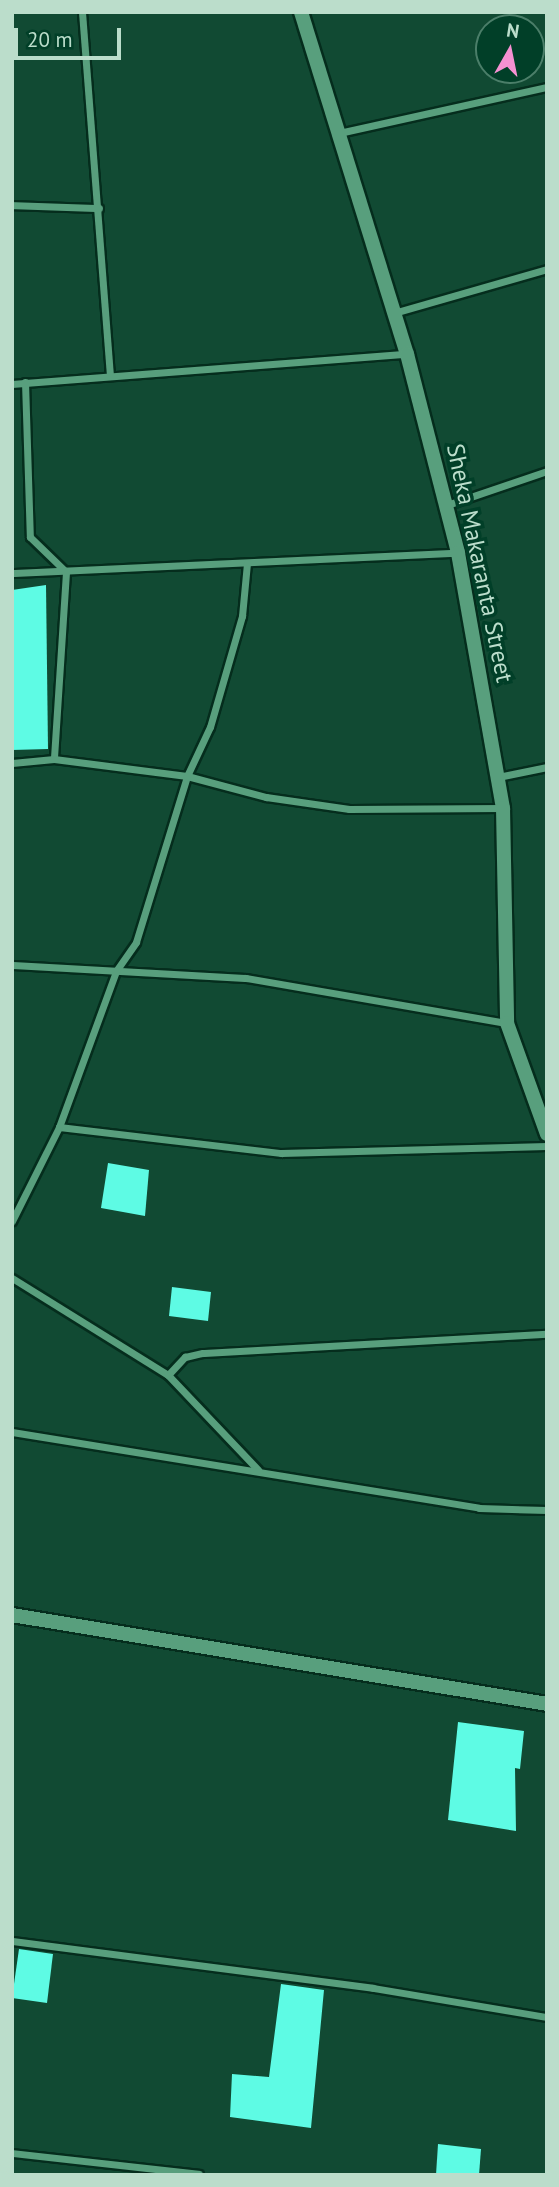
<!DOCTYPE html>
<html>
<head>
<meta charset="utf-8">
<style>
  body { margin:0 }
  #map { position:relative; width:559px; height:2187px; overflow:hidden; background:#114a33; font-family:"PT Sans",sans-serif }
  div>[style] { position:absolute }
  .building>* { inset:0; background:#5efbe4 }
  .roads { filter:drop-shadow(2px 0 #052d1d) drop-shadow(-2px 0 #052d1d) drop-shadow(0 2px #052d1d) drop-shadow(0 -2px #052d1d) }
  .street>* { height:7px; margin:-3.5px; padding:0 3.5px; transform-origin:3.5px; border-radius:3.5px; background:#589f7d }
  .secondary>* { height:14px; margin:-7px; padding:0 7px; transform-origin:7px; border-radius:7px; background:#589f7d }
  span { translate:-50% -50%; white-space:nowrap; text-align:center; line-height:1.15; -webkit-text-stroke:7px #013f28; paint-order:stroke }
  .street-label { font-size:24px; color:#bbddcb }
  .frame { position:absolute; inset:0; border:14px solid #bbddcb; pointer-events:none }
  .north { position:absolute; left:475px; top:14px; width:70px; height:70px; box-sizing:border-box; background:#013f28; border:2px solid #4b7e69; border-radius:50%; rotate:9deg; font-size:19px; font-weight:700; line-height:28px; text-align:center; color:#bbddcb }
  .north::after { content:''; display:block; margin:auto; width:24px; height:32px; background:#f591d2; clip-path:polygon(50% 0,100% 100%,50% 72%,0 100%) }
  .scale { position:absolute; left:14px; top:28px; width:107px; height:32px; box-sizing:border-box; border:4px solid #bbddcb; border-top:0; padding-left:9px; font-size:21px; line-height:24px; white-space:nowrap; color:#bbddcb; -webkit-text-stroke:5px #013f28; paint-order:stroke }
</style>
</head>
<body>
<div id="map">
  <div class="building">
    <i style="clip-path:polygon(46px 585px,48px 749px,12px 750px,12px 590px)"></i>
    <i style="clip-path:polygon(108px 1163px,149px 1170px,145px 1216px,101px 1208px)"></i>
    <i style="clip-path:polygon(172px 1287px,211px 1292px,208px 1321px,169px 1316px)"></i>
    <i style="clip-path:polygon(458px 1722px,524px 1731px,520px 1769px,515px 1768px,516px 1831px,448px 1820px)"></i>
    <i style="clip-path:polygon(19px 1949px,53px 1954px,47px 2003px,12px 1998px)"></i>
    <i style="clip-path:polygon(281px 1984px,324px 1990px,311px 2128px,230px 2117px,232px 2074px,269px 2077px)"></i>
    <i style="clip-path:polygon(438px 2144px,481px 2149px,479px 2175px,436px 2175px)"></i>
  </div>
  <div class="roads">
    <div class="street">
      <i style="left:82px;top:12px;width:362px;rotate:85.6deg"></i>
      <i style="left:339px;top:133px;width:213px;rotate:-12.5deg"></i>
      <i style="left:12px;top:205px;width:87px;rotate:2deg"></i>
      <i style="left:394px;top:313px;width:159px;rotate:-16deg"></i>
      <i style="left:25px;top:382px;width:155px;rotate:88.2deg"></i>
      <i style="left:30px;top:537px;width:50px;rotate:44.2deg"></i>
      <i style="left:66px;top:572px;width:187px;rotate:93.7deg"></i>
      <i style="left:12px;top:384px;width:395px;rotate:-4.4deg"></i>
      <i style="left:447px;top:505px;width:106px;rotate:-18.8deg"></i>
      <i style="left:12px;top:573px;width:446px;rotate:-2.6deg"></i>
      <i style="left:12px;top:763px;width:42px;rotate:-5.4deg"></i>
      <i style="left:54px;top:759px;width:134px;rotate:7.3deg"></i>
      <i style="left:187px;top:776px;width:82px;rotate:14.9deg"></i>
      <i style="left:266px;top:797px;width:84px;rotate:8.2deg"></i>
      <i style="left:349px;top:809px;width:154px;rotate:-0.4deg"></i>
      <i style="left:498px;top:777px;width:50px;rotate:-11.5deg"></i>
      <i style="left:12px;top:965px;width:234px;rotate:3.2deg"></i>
      <i style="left:246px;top:978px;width:265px;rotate:9.8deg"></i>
      <i style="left:59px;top:1127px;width:224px;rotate:6.7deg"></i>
      <i style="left:281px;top:1153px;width:266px;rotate:-1.5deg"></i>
      <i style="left:12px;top:1221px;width:105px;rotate:-63.4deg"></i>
      <i style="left:59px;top:1127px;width:166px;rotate:-69.9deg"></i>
      <i style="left:116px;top:971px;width:35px;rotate:-55deg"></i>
      <i style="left:136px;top:942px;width:174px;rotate:-72.9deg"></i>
      <i style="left:187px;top:776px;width:54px;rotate:-64.9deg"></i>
      <i style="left:210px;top:727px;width:116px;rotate:-73.9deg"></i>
      <i style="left:242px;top:616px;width:53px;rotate:-84.6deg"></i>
      <i style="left:12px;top:1278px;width:184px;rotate:31.9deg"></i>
      <i style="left:168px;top:1375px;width:131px;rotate:46.5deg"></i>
      <i style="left:168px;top:1375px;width:25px;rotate:-47deg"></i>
      <i style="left:185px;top:1357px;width:18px;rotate:-13deg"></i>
      <i style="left:203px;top:1353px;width:345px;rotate:-3.2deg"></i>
      <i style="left:12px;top:1432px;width:473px;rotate:9.2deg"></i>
      <i style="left:479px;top:1508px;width:68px;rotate:1.7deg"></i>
      <i style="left:12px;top:1941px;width:364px;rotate:7.4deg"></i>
      <i style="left:373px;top:1988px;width:176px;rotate:9.5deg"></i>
      <i style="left:12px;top:2153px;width:188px;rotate:6.4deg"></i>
    </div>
    <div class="secondary">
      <i style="left:301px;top:12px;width:358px;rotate:72.8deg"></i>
      <i style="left:407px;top:354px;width:205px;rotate:75.6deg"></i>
      <i style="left:458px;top:553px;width:259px;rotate:80deg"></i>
      <i style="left:503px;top:808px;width:215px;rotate:88.9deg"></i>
      <i style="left:507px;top:1023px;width:118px;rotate:70.2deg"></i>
      <i style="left:12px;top:1615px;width:542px;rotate:9.44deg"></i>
    </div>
  </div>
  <div class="street-label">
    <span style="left:480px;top:563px;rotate:78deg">Sheka Makaranta Street</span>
  </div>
  <div class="frame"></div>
  <div class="north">N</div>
  <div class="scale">20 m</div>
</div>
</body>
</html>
